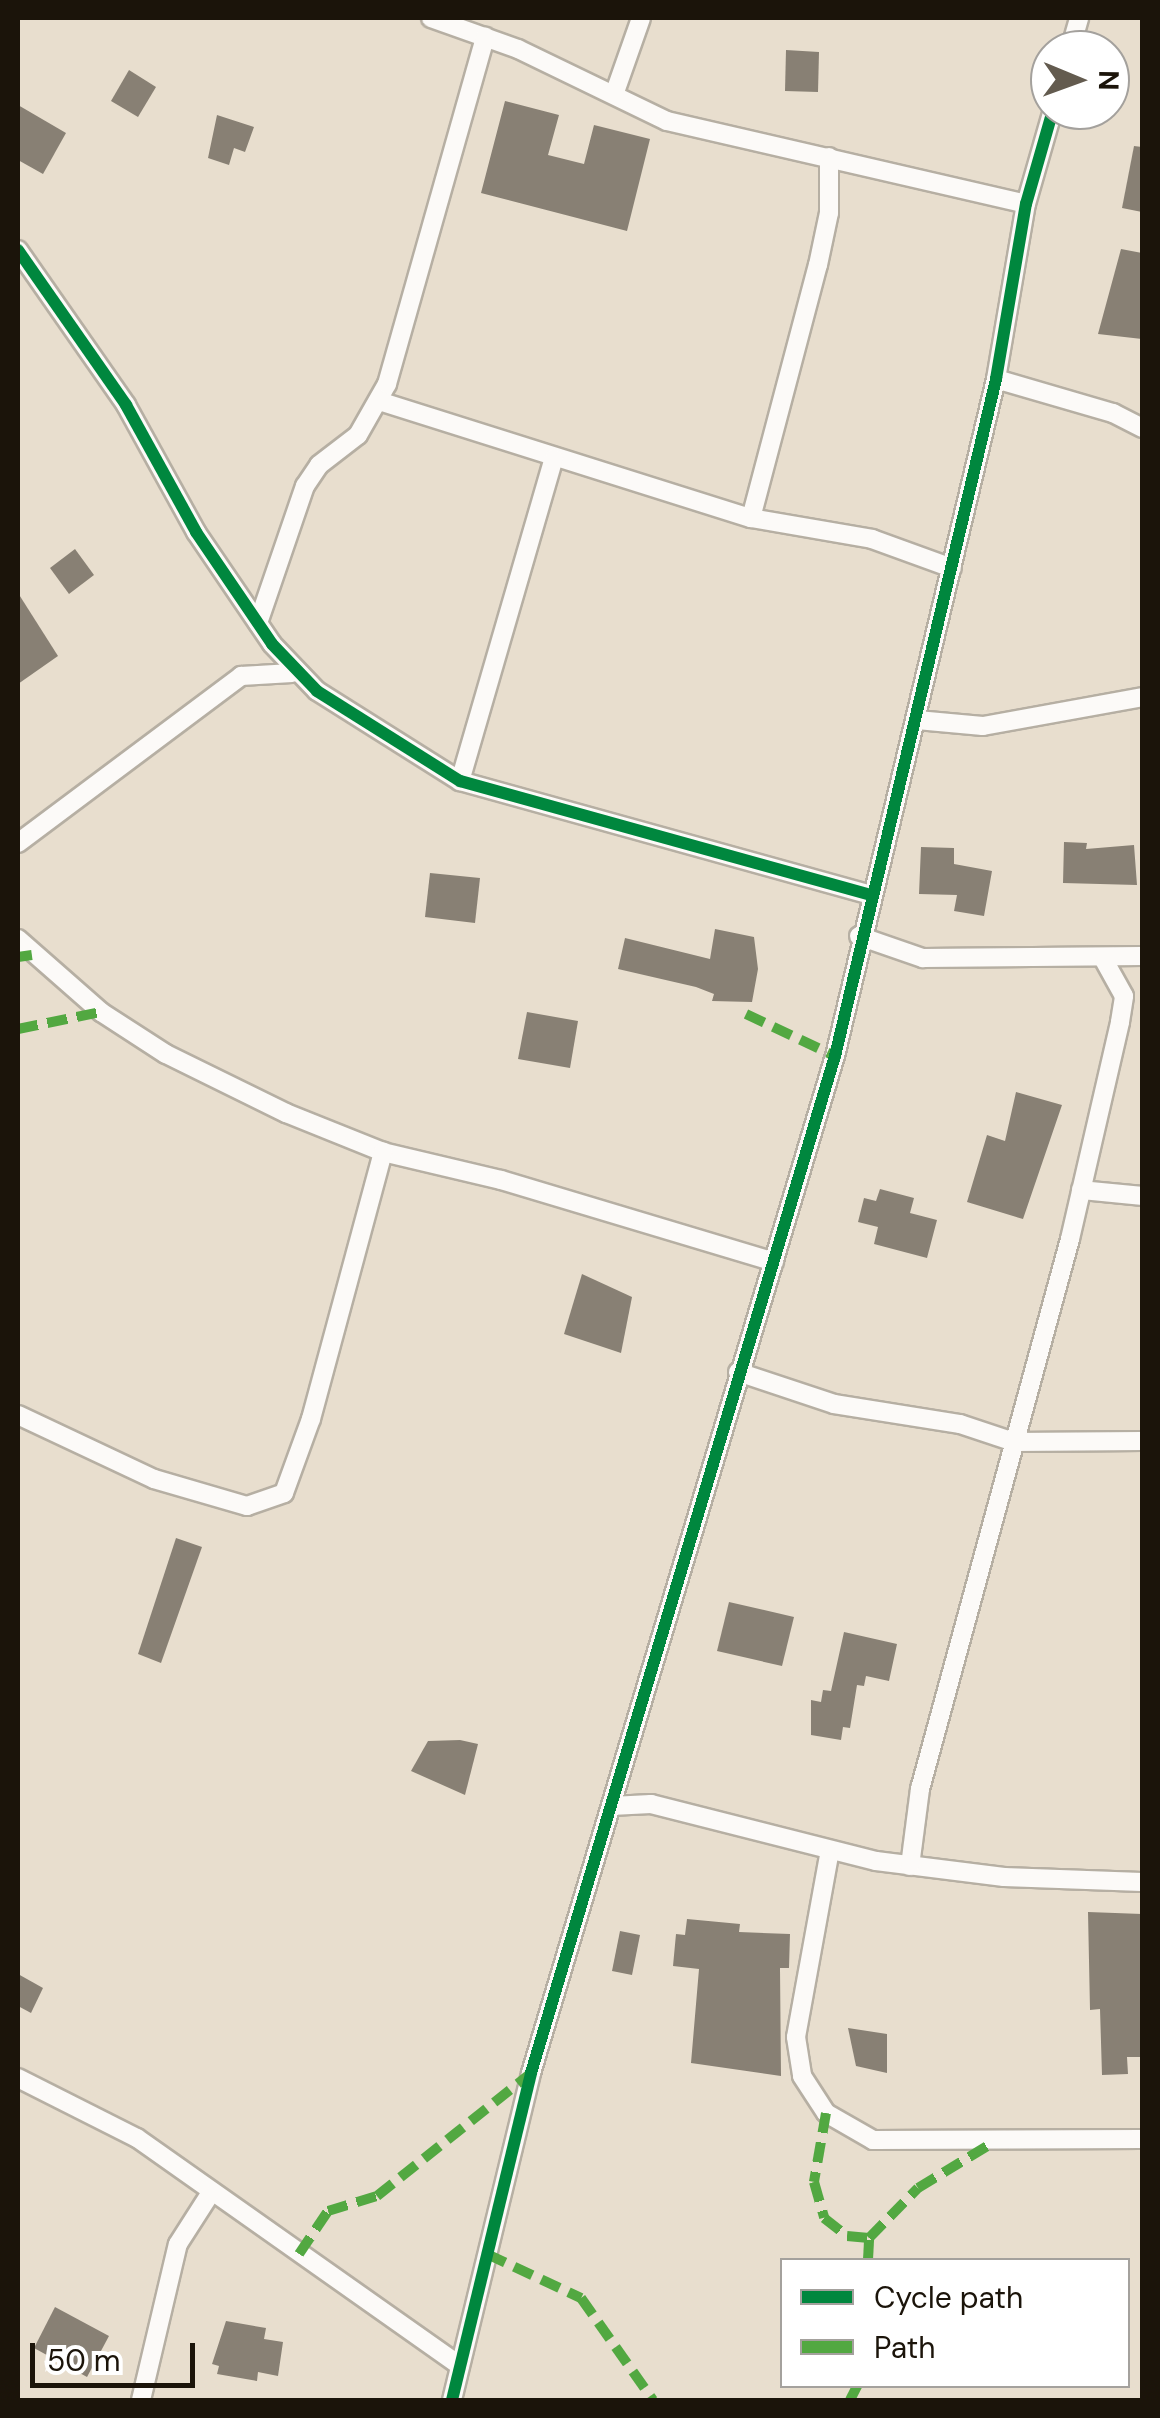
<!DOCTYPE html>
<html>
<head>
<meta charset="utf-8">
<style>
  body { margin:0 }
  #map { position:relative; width:1160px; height:2418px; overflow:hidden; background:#e8dece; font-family:"DM Sans",sans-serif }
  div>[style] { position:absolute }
  .building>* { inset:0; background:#888074 }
  .roads { filter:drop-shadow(2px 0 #b6afa3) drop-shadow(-2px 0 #b6afa3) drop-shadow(0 2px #b6afa3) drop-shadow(0 -2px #b6afa3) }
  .street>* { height:18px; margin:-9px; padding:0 9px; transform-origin:9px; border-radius:9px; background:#fcfaf8 }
  .quiet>* { height:10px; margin-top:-5px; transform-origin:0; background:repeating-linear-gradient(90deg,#52a841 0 20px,transparent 0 30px) }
  .cycleway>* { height:12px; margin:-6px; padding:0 6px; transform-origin:6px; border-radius:6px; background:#00873e }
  span { translate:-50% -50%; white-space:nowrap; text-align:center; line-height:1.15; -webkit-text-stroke:10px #fff; paint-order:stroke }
  .frame { position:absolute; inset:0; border:20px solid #1b140a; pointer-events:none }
  .legend { position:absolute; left:780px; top:2258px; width:350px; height:130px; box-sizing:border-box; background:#fff; border:2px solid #a4a19d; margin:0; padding:12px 18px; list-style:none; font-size:30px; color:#1b140a }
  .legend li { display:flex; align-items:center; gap:20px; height:50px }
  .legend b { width:50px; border:2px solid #a4a19d }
  .north { position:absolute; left:1030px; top:30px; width:100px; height:100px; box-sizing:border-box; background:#fff; border:2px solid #a4a19d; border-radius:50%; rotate:91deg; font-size:28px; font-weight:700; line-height:40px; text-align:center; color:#1b140a }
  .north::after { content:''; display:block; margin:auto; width:35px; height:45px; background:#635b4f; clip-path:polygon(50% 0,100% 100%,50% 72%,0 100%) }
  .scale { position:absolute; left:30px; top:2343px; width:165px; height:45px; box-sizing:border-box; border:5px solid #1b140a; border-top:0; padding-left:12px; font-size:30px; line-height:35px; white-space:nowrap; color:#1b140a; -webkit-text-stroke:8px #fff; paint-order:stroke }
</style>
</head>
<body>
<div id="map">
  <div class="building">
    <i style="clip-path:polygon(786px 50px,819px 52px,818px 92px,785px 91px)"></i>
    <i style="clip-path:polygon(129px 70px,156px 87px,138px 117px,111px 101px)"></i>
    <i style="clip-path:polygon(505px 101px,559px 115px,548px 155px,584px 164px,594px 125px,650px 139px,627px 231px,481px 193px)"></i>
    <i style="clip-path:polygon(18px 105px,66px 133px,43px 174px,18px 160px)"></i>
    <i style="clip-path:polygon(217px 115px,254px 127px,245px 152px,234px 148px,229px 165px,208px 158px)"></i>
    <i style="clip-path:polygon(1134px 146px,1142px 147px,1142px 212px,1122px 208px)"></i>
    <i style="clip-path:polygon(1121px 249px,1142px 253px,1142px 339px,1098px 334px)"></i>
    <i style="clip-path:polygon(75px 549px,94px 575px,69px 594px,50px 568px)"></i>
    <i style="clip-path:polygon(18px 593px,58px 656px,18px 684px)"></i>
    <i style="clip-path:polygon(1064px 842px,1087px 843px,1086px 849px,1134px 845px,1137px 885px,1063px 883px)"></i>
    <i style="clip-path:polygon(921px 847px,954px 848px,954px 864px,992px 871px,984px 916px,954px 911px,957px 895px,919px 894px)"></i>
    <i style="clip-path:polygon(430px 873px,480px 878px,475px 923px,425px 917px)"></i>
    <i style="clip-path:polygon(715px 929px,754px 937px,758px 969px,752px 1002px,712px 1001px,714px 994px,696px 987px,618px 969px,625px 938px,710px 959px)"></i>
    <i style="clip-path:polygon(527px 1012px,578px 1021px,570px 1068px,518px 1059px)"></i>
    <i style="clip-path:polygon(1016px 1092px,1062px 1105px,1023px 1219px,967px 1202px,987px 1135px,1005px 1141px)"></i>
    <i style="clip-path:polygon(880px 1189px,914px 1198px,910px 1213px,937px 1220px,927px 1258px,874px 1244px,878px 1227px,858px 1222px,864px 1198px,876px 1201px)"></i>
    <i style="clip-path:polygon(582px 1274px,632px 1297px,621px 1353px,564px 1334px)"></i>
    <i style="clip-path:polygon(176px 1538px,202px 1547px,161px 1663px,138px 1654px)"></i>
    <i style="clip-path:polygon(729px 1602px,794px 1617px,782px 1666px,717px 1651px)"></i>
    <i style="clip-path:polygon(844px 1632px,897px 1644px,889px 1681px,866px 1676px,864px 1686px,857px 1685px,850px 1728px,843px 1727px,841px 1740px,811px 1735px,811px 1700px,821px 1702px,823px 1690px,831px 1691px)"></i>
    <i style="clip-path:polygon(460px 1740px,478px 1744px,465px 1795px,411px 1771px,428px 1741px)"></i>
    <i style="clip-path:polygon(1088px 1912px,1142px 1914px,1142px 2057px,1127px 2057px,1128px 2074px,1102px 2075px,1100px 2009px,1090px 2010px)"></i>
    <i style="clip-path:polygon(687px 1919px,740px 1924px,739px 1932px,790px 1934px,789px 1968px,780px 1968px,781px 2076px,691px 2063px,699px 1969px,673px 1966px,676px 1934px,685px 1935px)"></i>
    <i style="clip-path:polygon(620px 1931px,640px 1935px,632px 1975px,612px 1971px)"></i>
    <i style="clip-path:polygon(18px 1974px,43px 1988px,31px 2013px,18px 2006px)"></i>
    <i style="clip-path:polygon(848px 2028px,887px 2034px,887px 2073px,856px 2066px)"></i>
    <i style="clip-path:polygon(55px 2307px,109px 2336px,87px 2377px,34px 2348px)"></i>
    <i style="clip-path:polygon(226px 2321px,266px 2328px,264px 2339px,283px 2342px,278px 2376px,258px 2372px,257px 2381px,217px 2374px,219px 2366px,212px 2364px)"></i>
  </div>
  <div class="roads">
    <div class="street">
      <i style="left:431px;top:18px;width:92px;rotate:19.6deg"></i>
      <i style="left:518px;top:49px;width:165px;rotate:25.8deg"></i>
      <i style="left:667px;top:121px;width:368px;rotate:13deg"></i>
      <i style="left:1070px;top:50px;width:33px;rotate:-74deg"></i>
      <i style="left:615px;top:92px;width:78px;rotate:-70.6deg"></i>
      <i style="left:18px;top:250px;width:189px;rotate:55.1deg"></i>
      <i style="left:126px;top:405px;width:145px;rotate:61.1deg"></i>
      <i style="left:196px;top:532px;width:135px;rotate:55.8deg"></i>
      <i style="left:272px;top:644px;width:65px;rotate:46.2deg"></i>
      <i style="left:317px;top:691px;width:169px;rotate:32.2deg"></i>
      <i style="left:460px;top:781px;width:427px;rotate:15.5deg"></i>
      <i style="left:996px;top:379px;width:122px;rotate:16.2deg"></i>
      <i style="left:1113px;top:413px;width:33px;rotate:27deg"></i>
      <i style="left:379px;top:401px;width:390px;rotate:17.5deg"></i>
      <i style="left:751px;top:518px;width:123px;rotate:9.8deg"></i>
      <i style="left:872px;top:539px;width:85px;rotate:19.9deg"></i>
      <i style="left:751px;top:518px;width:262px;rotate:-75.2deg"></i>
      <i style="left:818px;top:265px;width:53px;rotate:-78.1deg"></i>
      <i style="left:829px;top:213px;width:56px;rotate:-90deg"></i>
      <i style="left:258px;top:623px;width:145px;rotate:-71.1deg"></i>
      <i style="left:305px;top:486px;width:25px;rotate:-56deg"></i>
      <i style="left:319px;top:465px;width:49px;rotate:-37.6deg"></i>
      <i style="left:358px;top:435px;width:59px;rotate:-60.4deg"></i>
      <i style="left:387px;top:384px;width:361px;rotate:-74.2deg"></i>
      <i style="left:917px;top:720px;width:66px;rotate:5.2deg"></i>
      <i style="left:983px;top:726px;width:162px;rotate:-10.3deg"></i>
      <i style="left:460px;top:781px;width:336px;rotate:-73.8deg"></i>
      <i style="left:18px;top:843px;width:279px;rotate:-36.8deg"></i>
      <i style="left:241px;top:676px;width:51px;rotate:-3.4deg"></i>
      <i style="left:859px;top:936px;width:68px;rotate:19deg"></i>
      <i style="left:923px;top:958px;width:219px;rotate:-0.5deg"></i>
      <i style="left:18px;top:939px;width:111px;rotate:41.3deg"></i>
      <i style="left:101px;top:1012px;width:77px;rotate:32.9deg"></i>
      <i style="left:166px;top:1054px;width:134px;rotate:26.2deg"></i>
      <i style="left:286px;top:1113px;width:105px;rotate:21.9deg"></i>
      <i style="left:383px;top:1152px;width:121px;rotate:13.3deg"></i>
      <i style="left:501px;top:1180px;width:285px;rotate:16.7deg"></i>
      <i style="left:1081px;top:1190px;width:61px;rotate:5.6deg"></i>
      <i style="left:738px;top:1372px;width:101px;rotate:18.4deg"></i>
      <i style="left:834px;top:1404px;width:128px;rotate:9deg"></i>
      <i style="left:960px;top:1424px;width:57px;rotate:18.4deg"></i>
      <i style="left:1014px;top:1442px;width:128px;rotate:-0.4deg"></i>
      <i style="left:18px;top:1415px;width:150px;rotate:25.2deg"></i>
      <i style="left:154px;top:1479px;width:97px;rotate:16.2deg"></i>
      <i style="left:247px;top:1506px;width:39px;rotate:-19deg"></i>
      <i style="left:284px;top:1493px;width:79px;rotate:-70deg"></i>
      <i style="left:311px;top:1419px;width:277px;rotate:-74.9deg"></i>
      <i style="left:611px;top:1806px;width:40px;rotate:-2.9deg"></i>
      <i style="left:651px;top:1804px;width:232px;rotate:14.2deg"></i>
      <i style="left:876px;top:1861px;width:129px;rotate:7.1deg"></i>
      <i style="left:1004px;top:1877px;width:138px;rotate:2.1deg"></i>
      <i style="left:830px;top:1850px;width:190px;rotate:100.3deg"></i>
      <i style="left:796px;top:2037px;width:39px;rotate:81deg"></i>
      <i style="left:802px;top:2076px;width:44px;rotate:57deg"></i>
      <i style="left:826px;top:2113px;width:54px;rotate:29.9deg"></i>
      <i style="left:873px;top:2140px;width:269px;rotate:-0.2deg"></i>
      <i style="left:910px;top:1866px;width:78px;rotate:-82.6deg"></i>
      <i style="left:920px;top:1789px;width:570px;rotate:-74.74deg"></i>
      <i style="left:1070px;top:1239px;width:223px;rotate:-77deg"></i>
      <i style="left:1120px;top:1022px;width:26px;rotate:-81deg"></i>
      <i style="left:1124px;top:996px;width:41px;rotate:-119.1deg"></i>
      <i style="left:18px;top:2078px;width:133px;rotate:26.8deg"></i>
      <i style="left:137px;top:2138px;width:395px;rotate:35.2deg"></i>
      <i style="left:141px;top:2400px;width:160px;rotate:-76.7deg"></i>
      <i style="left:178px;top:2244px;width:59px;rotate:-57.4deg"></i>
      <i style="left:452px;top:2400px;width:336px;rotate:-76.4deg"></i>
      <i style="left:531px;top:2073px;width:1061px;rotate:-73.36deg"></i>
      <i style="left:835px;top:1056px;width:696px;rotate:-76.62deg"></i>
      <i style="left:996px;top:379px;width:178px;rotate:-80.3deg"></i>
      <i style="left:1026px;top:204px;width:98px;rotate:-74deg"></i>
    </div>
  </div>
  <div class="quiet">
    <i style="left:437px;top:18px;width:1px;rotate:90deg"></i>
    <i style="left:18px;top:957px;width:14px;rotate:-8deg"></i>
    <i style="left:746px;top:1014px;width:98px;rotate:25.3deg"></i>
    <i style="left:18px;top:1029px;width:85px;rotate:-11.6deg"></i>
    <i style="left:826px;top:2113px;width:70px;rotate:99.9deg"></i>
    <i style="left:814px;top:2182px;width:37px;rotate:74deg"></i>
    <i style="left:824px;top:2218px;width:29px;rotate:38deg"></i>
    <i style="left:847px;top:2236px;width:22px;rotate:5deg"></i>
    <i style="left:299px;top:2254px;width:52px;rotate:-56deg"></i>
    <i style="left:328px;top:2211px;width:51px;rotate:-17deg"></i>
    <i style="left:377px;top:2196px;width:197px;rotate:-38.6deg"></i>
    <i style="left:487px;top:2254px;width:104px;rotate:25.1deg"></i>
    <i style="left:581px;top:2298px;width:125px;rotate:54.8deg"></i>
    <i style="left:868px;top:2260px;width:22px;rotate:-87deg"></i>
    <i style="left:869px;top:2238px;width:70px;rotate:-45.6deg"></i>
    <i style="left:918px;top:2188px;width:89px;rotate:-31.2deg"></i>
    <i style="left:850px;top:2400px;width:16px;rotate:-63deg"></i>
  </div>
  <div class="cycleway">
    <i style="left:18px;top:250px;width:189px;rotate:55.1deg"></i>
    <i style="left:126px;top:405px;width:145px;rotate:61.1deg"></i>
    <i style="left:196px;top:532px;width:135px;rotate:55.8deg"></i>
    <i style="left:272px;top:644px;width:65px;rotate:46.2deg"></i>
    <i style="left:317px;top:691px;width:169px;rotate:32.2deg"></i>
    <i style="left:460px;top:781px;width:427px;rotate:15.5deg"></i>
    <i style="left:452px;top:2400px;width:336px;rotate:-76.4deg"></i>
    <i style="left:531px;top:2073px;width:1061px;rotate:-73.36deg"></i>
    <i style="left:835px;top:1056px;width:696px;rotate:-76.62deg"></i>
    <i style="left:996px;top:379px;width:178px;rotate:-80.3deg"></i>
    <i style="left:1026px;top:204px;width:98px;rotate:-74deg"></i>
  </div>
  <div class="frame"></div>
  <ul class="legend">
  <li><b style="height:12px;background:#00873e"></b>Cycle path</li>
  <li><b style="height:12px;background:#52a841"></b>Path</li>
  </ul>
  <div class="north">N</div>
  <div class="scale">50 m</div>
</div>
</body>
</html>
